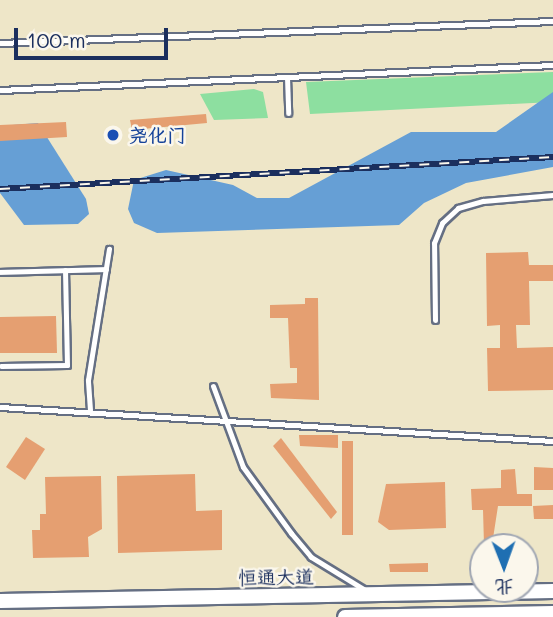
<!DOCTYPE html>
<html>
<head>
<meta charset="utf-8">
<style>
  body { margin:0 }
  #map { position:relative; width:553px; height:617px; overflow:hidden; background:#eee6c8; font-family:Mali,"LXGW WenKai TC",sans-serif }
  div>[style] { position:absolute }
  .green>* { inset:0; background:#8ddfa0 }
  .water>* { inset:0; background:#669fd5 }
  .building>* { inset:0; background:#e59f71 }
  .roads { filter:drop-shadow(2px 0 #656f83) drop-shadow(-2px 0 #656f83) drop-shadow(0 2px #656f83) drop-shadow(0 -2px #656f83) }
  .lane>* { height:5px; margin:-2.5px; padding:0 2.5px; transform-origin:2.5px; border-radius:2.5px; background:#fff }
  .secondary>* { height:14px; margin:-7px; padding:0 7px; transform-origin:7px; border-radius:7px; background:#fff }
  .rail>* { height:6px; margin-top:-3px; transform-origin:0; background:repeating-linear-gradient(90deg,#fbf7ec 0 10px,#1b2f5e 0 20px); box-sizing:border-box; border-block:2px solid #1b2f5e }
  .dots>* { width:19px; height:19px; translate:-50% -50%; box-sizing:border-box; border:4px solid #fbf7ec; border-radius:50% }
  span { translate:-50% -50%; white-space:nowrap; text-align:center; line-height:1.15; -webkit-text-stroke:5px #fbf7ec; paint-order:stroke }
  .transit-label { font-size:19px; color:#164399; font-weight:700 }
  .left { translate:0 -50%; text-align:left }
  .street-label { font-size:19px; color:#1b2f5e }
  .north { position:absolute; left:469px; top:533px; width:70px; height:70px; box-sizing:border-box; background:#fbf7ec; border:2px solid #a1a7b3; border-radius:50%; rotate:179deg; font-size:19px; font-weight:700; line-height:28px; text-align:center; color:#1b2f5e }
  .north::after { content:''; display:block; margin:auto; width:24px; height:32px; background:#1f6fb2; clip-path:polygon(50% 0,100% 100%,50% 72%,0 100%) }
  .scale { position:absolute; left:14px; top:28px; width:154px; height:32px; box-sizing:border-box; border:4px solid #1b2f5e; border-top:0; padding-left:9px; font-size:21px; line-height:24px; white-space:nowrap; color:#1b2f5e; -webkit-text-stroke:5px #fbf7ec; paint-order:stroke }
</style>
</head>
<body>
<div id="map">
  <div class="green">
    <i style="clip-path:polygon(553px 72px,553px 102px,310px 114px,306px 82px)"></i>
    <i style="clip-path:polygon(254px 89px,263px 92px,268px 118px,214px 120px,200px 94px)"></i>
  </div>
  <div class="water">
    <i style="clip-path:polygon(553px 92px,553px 167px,466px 183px,424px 203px,399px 225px,157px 233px,134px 223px,128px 209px,134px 180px,166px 170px,233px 185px,257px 198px,289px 198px,411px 132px,496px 132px)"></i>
    <i style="clip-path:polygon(38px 123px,86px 199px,89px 214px,78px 224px,24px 225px,0 193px,0 126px)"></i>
  </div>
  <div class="building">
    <i style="clip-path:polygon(206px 114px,207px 123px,132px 130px,130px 120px)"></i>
    <i style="clip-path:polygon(66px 122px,67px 137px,0 141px,0 125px)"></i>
    <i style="clip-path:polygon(528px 252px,529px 265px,553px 265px,553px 281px,529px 281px,530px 325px,516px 325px,517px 348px,553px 347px,553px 390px,488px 391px,487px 348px,500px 348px,500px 325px,487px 326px,486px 253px)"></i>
    <i style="clip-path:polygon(305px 298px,318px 298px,319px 400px,271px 398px,270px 384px,297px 383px,297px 368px,290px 368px,288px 318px,270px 318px,270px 305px,305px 304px)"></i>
    <i style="clip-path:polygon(56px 316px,57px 353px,0 353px,0 317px)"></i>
    <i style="clip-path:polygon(299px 435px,338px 435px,338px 448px,300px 446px)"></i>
    <i style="clip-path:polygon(26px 437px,45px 449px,25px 480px,6px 467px)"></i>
    <i style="clip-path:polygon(281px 438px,337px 512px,331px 519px,273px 446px)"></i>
    <i style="clip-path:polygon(342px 441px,353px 441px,353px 535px,342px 535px)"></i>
    <i style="clip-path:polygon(534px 467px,553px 468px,553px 490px,534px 490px)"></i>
    <i style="clip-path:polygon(515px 469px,517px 494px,532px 494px,532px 506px,498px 506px,492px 545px,484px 545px,483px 510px,472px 510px,471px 489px,501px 488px,501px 470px)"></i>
    <i style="clip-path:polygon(195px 474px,196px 511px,222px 510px,222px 550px,118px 553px,117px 476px)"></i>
    <i style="clip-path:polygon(101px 476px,102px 529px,88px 537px,89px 557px,33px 558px,32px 530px,40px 530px,40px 514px,46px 514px,45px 477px)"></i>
    <i style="clip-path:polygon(445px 482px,446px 528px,389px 530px,378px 522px,386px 484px)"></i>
    <i style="clip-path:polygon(553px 505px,553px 519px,534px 519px,533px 506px)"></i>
    <i style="clip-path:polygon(428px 563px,428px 572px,390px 572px,389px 564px)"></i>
  </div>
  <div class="roads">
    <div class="lane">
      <i style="left:0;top:43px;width:553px;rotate:-2.28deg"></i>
      <i style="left:287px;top:77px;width:36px;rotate:88deg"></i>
      <i style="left:0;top:90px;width:554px;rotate:-2.59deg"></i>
      <i style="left:0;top:272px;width:106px;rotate:-1.6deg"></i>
      <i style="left:435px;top:320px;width:77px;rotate:-90.7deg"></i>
      <i style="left:434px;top:243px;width:22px;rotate:-68deg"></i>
      <i style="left:442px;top:223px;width:22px;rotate:-43deg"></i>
      <i style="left:458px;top:208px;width:26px;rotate:-16deg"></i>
      <i style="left:483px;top:201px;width:70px;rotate:-4.9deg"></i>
      <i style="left:1px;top:366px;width:66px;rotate:-0.9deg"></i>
      <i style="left:67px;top:365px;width:95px;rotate:-91.2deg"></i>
      <i style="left:213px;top:386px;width:86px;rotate:69.7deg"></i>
      <i style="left:243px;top:467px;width:82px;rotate:54deg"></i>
      <i style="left:291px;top:533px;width:31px;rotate:50deg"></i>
      <i style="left:311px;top:557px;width:63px;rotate:31.4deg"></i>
      <i style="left:0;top:407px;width:554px;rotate:3.52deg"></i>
      <i style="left:90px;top:410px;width:30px;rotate:-94deg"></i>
      <i style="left:88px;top:380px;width:133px;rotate:-80.9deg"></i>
    </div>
    <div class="secondary">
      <i style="left:0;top:601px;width:553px;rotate:-1.04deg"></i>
      <i style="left:345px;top:617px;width:208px;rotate:-1.1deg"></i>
    </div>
  </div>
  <div class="rail">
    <i style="left:0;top:189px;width:554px;rotate:-3.31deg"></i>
  </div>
  <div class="dots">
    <i style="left:113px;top:135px;background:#1a4fb4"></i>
  </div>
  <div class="transit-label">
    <span class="left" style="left:129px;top:135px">尧化门</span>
  </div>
  <div class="street-label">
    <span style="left:276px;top:577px;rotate:-1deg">恒通大道</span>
  </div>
  <div class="north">北</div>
  <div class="scale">100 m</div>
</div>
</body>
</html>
